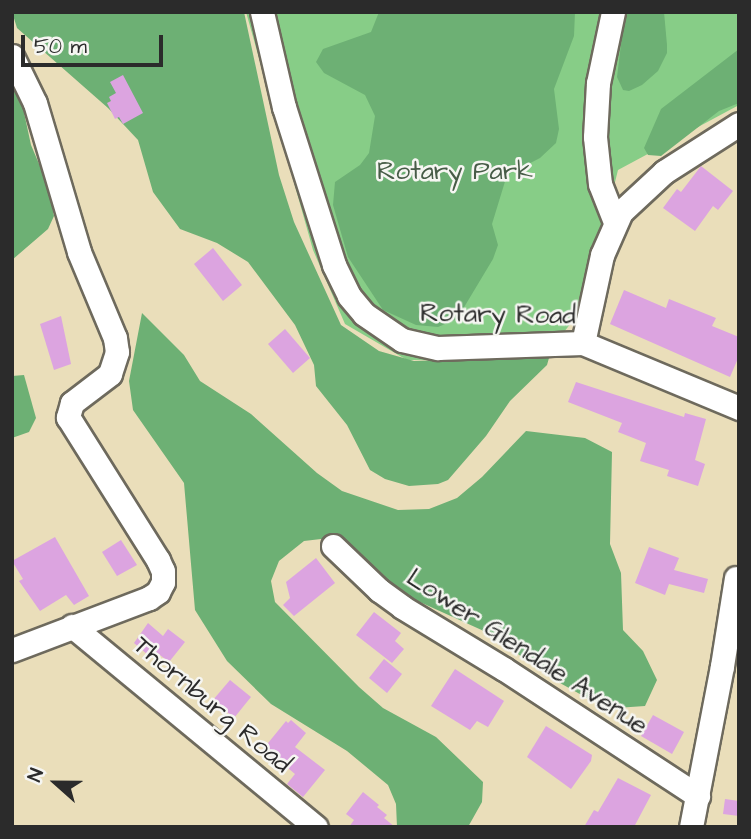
<!DOCTYPE html>
<html>
<head>
<meta charset="utf-8">
<style>
  body { margin:0 }
  #map { position:relative; width:751px; height:839px; overflow:hidden; background:#eadeba; font-family:"Architects Daughter",sans-serif }
  div>[style] { position:absolute }
  .green>* { inset:0; background:#87cd87 }
  .forest>* { inset:0; background:#6db074 }
  .building>* { inset:0; background:#dca4e0 }
  .roads { filter:drop-shadow(2px 0 #6e6a5d) drop-shadow(-2px 0 #6e6a5d) drop-shadow(0 2px #6e6a5d) drop-shadow(0 -2px #6e6a5d) }
  .street>* { height:23px; margin:-11.5px; padding:0 11.5px; transform-origin:11.5px; border-radius:11.5px; background:#fff }
  span { translate:-50% -50%; white-space:nowrap; text-align:center; line-height:1.15; -webkit-text-stroke:5px #f6f6f2; paint-order:stroke }
  .park-label { font-size:26px; color:#475c47 }
  .street-label { font-size:26px; color:#2b2b2b }
  .frame { position:absolute; inset:0; border:14px solid #2b2b2b; pointer-events:none }
  .north { position:absolute; left:21px; top:748px; width:70px; height:70px; -webkit-text-stroke:5px #f6f6f2; paint-order:stroke; rotate:291deg; font-size:19px; font-weight:700; line-height:28px; text-align:center; color:#2b2b2b }
  .north::after { content:''; display:block; margin:auto; width:24px; height:32px; background:#2b2b2b; clip-path:polygon(50% 0,100% 100%,50% 72%,0 100%) }
  .scale { position:absolute; left:21px; top:35px; width:142px; height:32px; box-sizing:border-box; border:4px solid #2b2b2b; border-top:0; padding-left:9px; font-size:21px; line-height:24px; white-space:nowrap; color:#2b2b2b; -webkit-text-stroke:5px #f6f6f2; paint-order:stroke }
</style>
</head>
<body>
<div id="map">
  <div class="green">
    <i style="clip-path:polygon(246px 12px,739px 12px,739px 105px,618px 170px,595px 263px,571px 323px,543px 359px,407px 360px,345px 324px,313px 250px)"></i>
  </div>
  <div class="forest">
    <i style="clip-path:polygon(12px 12px,244px 12px,279px 175px,294px 222px,341px 325px,379px 351px,414px 361px,534px 357px,549px 358px,547px 365px,510px 401px,486px 436px,448px 480px,438px 484px,409px 486px,385px 479px,370px 470px,347px 425px,316px 386px,314px 365px,295px 325px,248px 262px,217px 243px,180px 229px,153px 192px,138px 140px,108px 108px,17px 28px)"></i>
    <i style="clip-path:polygon(379px 12px,575px 12px,574px 36px,554px 89px,559px 129px,556px 143px,540px 158px,507px 175px,492px 224px,498px 245px,493px 259px,457px 319px,438px 327px,416px 325px,383px 310px,348px 257px,333px 205px,335px 182px,360px 165px,369px 153px,375px 116px,365px 95px,324px 73px,316px 62px,323px 49px,371px 32px)"></i>
    <i style="clip-path:polygon(625px 12px,664px 12px,667px 45px,667px 53px,658px 71px,642px 85px,629px 91px,623px 90px,617px 77px)"></i>
    <i style="clip-path:polygon(739px 49px,739px 103px,719px 111px,661px 156px,648px 155px,644px 148px,661px 109px)"></i>
    <i style="clip-path:polygon(12px 78px,20px 94px,31px 145px,48px 185px,54px 216px,48px 229px,12px 260px)"></i>
    <i style="clip-path:polygon(142px 313px,184px 355px,200px 381px,251px 414px,317px 473px,342px 491px,398px 510px,429px 509px,457px 498px,482px 477px,526px 431px,585px 438px,612px 452px,610px 544px,621px 573px,623px 630px,643px 651px,657px 680px,645px 706px,616px 708px,587px 698px,560px 683px,486px 632px,380px 584px,338px 544px,321px 539px,304px 541px,279px 561px,271px 581px,275px 602px,359px 687px,383px 708px,436px 737px,483px 782px,482px 802px,468px 827px,397px 827px,396px 804px,388px 785px,347px 751px,271px 704px,227px 661px,195px 610px,184px 483px,133px 410px,129px 381px)"></i>
    <i style="clip-path:polygon(24px 375px,36px 418px,29px 432px,12px 438px,12px 376px)"></i>
  </div>
  <div class="building">
    <i style="clip-path:polygon(123px 75px,143px 113px,123px 124px,119px 117px,115px 119px,107px 103px,111px 101px,109px 97px,116px 93px,110px 82px)"></i>
    <i style="clip-path:polygon(701px 166px,733px 191px,718px 210px,713px 206px,695px 231px,663px 208px,677px 189px,681px 192px)"></i>
    <i style="clip-path:polygon(213px 248px,242px 285px,223px 301px,194px 264px)"></i>
    <i style="clip-path:polygon(624px 290px,666px 308px,669px 299px,716px 318px,712px 326px,739px 337px,739px 356px,730px 377px,610px 324px)"></i>
    <i style="clip-path:polygon(61px 316px,71px 364px,54px 370px,40px 324px)"></i>
    <i style="clip-path:polygon(285px 329px,310px 358px,293px 373px,268px 344px)"></i>
    <i style="clip-path:polygon(576px 382px,684px 417px,685px 413px,706px 419px,695px 460px,705px 464px,698px 486px,667px 476px,669px 470px,640px 461px,646px 443px,618px 432px,622px 423px,568px 402px)"></i>
    <i style="clip-path:polygon(55px 537px,89px 596px,74px 605px,66px 595px,40px 611px,19px 581px,23px 579px,12px 561px)"></i>
    <i style="clip-path:polygon(121px 540px,137px 565px,117px 576px,102px 552px)"></i>
    <i style="clip-path:polygon(649px 547px,679px 558px,674px 570px,708px 579px,704px 593px,669px 584px,665px 595px,635px 583px)"></i>
    <i style="clip-path:polygon(316px 558px,335px 583px,294px 616px,283px 605px,290px 598px,286px 582px)"></i>
    <i style="clip-path:polygon(374px 612px,401px 633px,395px 641px,404px 649px,392px 663px,356px 635px)"></i>
    <i style="clip-path:polygon(148px 623px,163px 636px,168px 629px,185px 642px,169px 662px,152px 649px,148px 655px,134px 643px)"></i>
    <i style="clip-path:polygon(384px 659px,402px 674px,387px 693px,369px 678px)"></i>
    <i style="clip-path:polygon(455px 669px,504px 701px,488px 727px,477px 721px,470px 730px,431px 706px)"></i>
    <i style="clip-path:polygon(230px 680px,251px 697px,234px 718px,213px 700px)"></i>
    <i style="clip-path:polygon(653px 715px,684px 732px,672px 754px,641px 736px)"></i>
    <i style="clip-path:polygon(291px 720px,306px 733px,295px 747px,325px 770px,303px 797px,287px 784px,295px 774px,264px 748px,286px 721px,288px 723px)"></i>
    <i style="clip-path:polygon(546px 726px,592px 755px,591px 761px,571px 789px,527px 757px)"></i>
    <i style="clip-path:polygon(618px 778px,651px 795px,634px 827px,584px 827px,594px 810px,598px 812px)"></i>
    <i style="clip-path:polygon(363px 792px,379px 805px,377px 807px,387px 815px,384px 818px,395px 827px,349px 827px,354px 820px,346px 814px)"></i>
    <i style="clip-path:polygon(725px 799px,739px 801px,739px 816px,723px 814px)"></i>
  </div>
  <div class="roads">
    <div class="street">
      <i style="left:262px;top:12px;width:98px;rotate:77deg"></i>
      <i style="left:284px;top:107px;width:166px;rotate:72.4deg"></i>
      <i style="left:334px;top:265px;width:34px;rotate:64deg"></i>
      <i style="left:349px;top:296px;width:23px;rotate:50deg"></i>
      <i style="left:364px;top:314px;width:46px;rotate:34.4deg"></i>
      <i style="left:402px;top:340px;width:37px;rotate:13deg"></i>
      <i style="left:438px;top:348px;width:145px;rotate:-2deg"></i>
      <i style="left:583px;top:343px;width:169px;rotate:22.6deg"></i>
      <i style="left:613px;top:12px;width:73px;rotate:101.9deg"></i>
      <i style="left:598px;top:83px;width:54px;rotate:93.2deg"></i>
      <i style="left:595px;top:137px;width:47px;rotate:83.9deg"></i>
      <i style="left:600px;top:184px;width:41px;rotate:68.5deg"></i>
      <i style="left:12px;top:56px;width:52px;rotate:63.9deg"></i>
      <i style="left:35px;top:103px;width:155px;rotate:73.5deg"></i>
      <i style="left:79px;top:252px;width:93px;rotate:67.3deg"></i>
      <i style="left:115px;top:338px;width:14px;rotate:82deg"></i>
      <i style="left:117px;top:352px;width:23px;rotate:108deg"></i>
      <i style="left:110px;top:374px;width:48px;rotate:142.7deg"></i>
      <i style="left:72px;top:403px;width:15px;rotate:106deg"></i>
      <i style="left:68px;top:417px;width:169px;rotate:57.8deg"></i>
      <i style="left:158px;top:560px;width:12px;rotate:66deg"></i>
      <i style="left:163px;top:571px;width:11px;rotate:90deg"></i>
      <i style="left:163px;top:582px;width:11px;rotate:117deg"></i>
      <i style="left:158px;top:592px;width:11px;rotate:146deg"></i>
      <i style="left:149px;top:598px;width:147px;rotate:159.2deg"></i>
      <i style="left:583px;top:343px;width:90px;rotate:-77.8deg"></i>
      <i style="left:602px;top:255px;width:47px;rotate:-66.2deg"></i>
      <i style="left:621px;top:212px;width:59px;rotate:-42.9deg"></i>
      <i style="left:664px;top:172px;width:89px;rotate:-32.6deg"></i>
      <i style="left:333px;top:546px;width:64px;rotate:43.7deg"></i>
      <i style="left:379px;top:590px;width:29px;rotate:36deg"></i>
      <i style="left:402px;top:607px;width:119px;rotate:31.3deg"></i>
      <i style="left:504px;top:669px;width:232px;rotate:33.2deg"></i>
      <i style="left:72px;top:626px;width:316px;rotate:39.5deg"></i>
      <i style="left:691px;top:827px;width:164px;rotate:-79.1deg"></i>
      <i style="left:722px;top:666px;width:89px;rotate:-81deg"></i>
    </div>
  </div>
  <div class="park-label">
    <span style="left:455px;top:172px">Rotary Park</span>
  </div>
  <div class="street-label">
    <span style="left:498px;top:315px;rotate:1deg">Rotary Road</span>
    <span style="left:527px;top:652px;rotate:33deg">Lower Glendale Avenue</span>
    <span style="left:212px;top:705px;rotate:40deg">Thornburg Road</span>
  </div>
  <div class="frame"></div>
  <div class="north">N</div>
  <div class="scale">50 m</div>
</div>
</body>
</html>
